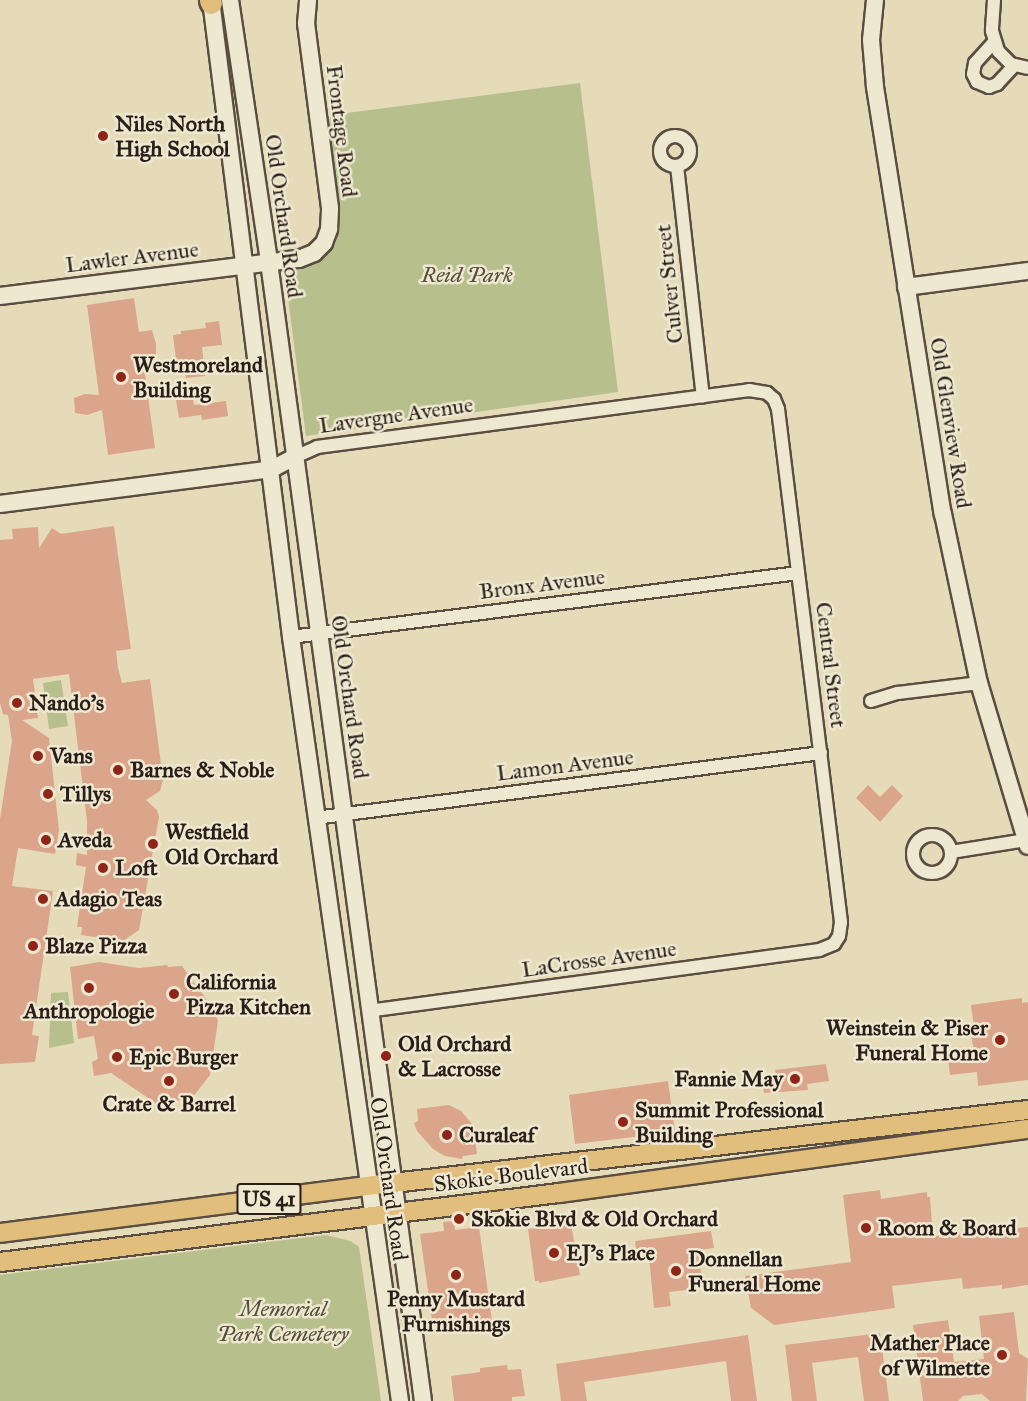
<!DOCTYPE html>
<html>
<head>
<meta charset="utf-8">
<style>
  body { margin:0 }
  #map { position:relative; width:1028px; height:1401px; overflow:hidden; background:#e5dbb8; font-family:"IM FELL Great Primer",serif }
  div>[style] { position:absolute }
  .green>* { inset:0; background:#b7bf8d }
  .building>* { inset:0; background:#dba58b }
  .roads { filter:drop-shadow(2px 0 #5a4d41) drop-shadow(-2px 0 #5a4d41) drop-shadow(0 2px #5a4d41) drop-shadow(0 -2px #5a4d41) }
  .street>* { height:12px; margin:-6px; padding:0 6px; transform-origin:6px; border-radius:6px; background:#eee8d1 }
  .street>.ring { margin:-6px; padding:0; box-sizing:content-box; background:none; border:12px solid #eee8d1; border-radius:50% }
  .secondary>* { height:16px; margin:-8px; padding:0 8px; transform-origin:8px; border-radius:8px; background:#eee8d1 }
  .primary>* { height:18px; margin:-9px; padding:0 9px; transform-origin:9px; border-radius:9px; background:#e2be7c }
  .highway>* { height:21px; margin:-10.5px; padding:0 10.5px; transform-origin:10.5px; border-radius:10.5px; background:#e2be7c }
  .dots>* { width:16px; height:16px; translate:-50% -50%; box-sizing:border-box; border:3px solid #eee8d1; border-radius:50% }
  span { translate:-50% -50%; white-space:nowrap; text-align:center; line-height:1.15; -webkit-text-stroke:5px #eee8d1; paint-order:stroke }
  .shield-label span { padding:2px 4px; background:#eee8d1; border:2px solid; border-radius:4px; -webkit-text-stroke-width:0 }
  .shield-label { font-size:21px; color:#2b1e19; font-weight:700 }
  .poi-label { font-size:22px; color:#2b1e19; font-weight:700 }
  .left { translate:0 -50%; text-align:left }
  .right { translate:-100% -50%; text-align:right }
  .street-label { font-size:22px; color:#2b1e19 }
  .park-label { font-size:22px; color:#554e3c; font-style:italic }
</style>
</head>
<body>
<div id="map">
  <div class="green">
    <i style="clip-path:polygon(580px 83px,618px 392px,306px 436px,286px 283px,292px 271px,329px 253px,336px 243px,339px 215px,326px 129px,331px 115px)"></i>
    <i style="clip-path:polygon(61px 680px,68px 726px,49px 729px,43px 683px)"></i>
    <i style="clip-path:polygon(68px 992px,74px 1043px,49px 1048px,51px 993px)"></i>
    <i style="clip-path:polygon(326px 1235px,350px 1241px,359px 1247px,381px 1401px,0 1401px,0 1275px)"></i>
  </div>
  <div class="building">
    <i style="clip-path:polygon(134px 298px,139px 332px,152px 330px,156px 344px,156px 358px,143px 360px,155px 448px,108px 455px,102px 410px,87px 415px,75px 413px,74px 398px,85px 394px,99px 395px,87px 305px)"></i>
    <i style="clip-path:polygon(219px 321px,222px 345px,202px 347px,205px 376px,186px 378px,185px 367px,177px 368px,173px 335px,181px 334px,181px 331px,206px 328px,205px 323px)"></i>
    <i style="clip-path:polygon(191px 386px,194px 405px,226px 401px,228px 416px,202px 420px,201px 415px,179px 418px,176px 400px,181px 399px,179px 388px)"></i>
    <i style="clip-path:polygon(114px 526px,131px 649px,116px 651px,118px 668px,122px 683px,150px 679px,163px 780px,160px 791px,146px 800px,157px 810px,159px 817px,139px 930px,123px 941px,81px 935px,82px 927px,77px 927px,86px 867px,76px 865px,77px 853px,87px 855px,87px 821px,69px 674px,33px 679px,38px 718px,22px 720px,49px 738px,59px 830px,55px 854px,18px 848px,12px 886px,53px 891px,32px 1035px,39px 1036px,35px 1062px,0 1064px,0 819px,12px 741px,8px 715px,3px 714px,0 703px,0 540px,13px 539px,12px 529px,38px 527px,39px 548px,52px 528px,61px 534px)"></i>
    <i style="clip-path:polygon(868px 785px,880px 797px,892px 785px,903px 796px,880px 822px,856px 798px)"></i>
    <i style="clip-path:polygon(99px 962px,139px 968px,167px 965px,168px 967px,182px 966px,212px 1007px,218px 1021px,210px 1075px,192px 1098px,157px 1104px,111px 1073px,94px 1076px,92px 1062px,98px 1059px,94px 1036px,78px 1039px,70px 967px)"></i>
    <i style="clip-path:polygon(1022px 998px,1022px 1003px,1028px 1002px,1028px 1080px,978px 1086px,977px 1072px,950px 1075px,948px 1059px,975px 1055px,971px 1035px,975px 1034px,971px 1005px)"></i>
    <i style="clip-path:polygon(826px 1064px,829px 1081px,807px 1084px,808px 1090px,764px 1093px,761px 1076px,776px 1074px,775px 1070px)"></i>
    <i style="clip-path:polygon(668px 1081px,675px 1132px,575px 1144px,569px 1095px)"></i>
    <i style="clip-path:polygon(449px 1105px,461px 1111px,473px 1125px,477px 1154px,463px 1156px,462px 1159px,445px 1156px,433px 1149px,417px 1131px,414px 1123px,418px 1121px,417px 1109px)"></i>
    <i style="clip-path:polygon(880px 1190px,881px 1199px,927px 1192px,927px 1197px,930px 1197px,933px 1236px,1028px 1227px,1028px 1285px,1002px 1289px,1002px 1285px,963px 1289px,962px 1278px,892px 1286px,895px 1308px,774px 1325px,751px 1308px,745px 1276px,851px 1262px,843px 1195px)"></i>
    <i style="clip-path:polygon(454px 1221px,455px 1230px,479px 1227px,493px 1328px,459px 1332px,457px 1317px,432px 1320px,420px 1234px,444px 1231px,443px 1222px)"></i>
    <i style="clip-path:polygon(571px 1224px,580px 1275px,539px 1283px,539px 1281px,535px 1281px,528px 1229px)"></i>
    <i style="clip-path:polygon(711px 1231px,714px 1248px,698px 1250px,703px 1288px,669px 1292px,671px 1306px,654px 1308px,649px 1257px,637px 1258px,635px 1241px)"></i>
    <i style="clip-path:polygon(1014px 1312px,1019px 1353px,1028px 1359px,1026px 1401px,990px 1401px,982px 1394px,963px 1396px,958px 1401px,923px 1401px,913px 1325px,948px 1320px,954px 1362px,984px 1359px,979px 1316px)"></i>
    <i style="clip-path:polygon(880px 1333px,889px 1401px,864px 1401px,858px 1357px,812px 1363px,817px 1401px,792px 1401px,785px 1345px)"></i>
    <i style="clip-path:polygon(748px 1335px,757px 1401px,731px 1401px,726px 1361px,584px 1382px,587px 1401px,561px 1401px,556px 1364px)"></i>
    <i style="clip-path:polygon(507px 1365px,508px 1370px,521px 1369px,525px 1396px,512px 1397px,512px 1401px,454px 1401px,451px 1376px,480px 1372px,480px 1368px)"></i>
  </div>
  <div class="roads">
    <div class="street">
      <i style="left:994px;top:0;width:31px;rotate:94deg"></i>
      <i style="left:992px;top:31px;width:21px;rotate:73deg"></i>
      <i style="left:998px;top:51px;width:18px;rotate:45deg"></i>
      <i style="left:1011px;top:64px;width:17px;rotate:13deg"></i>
      <i style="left:994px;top:42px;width:28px;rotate:132deg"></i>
      <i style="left:975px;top:63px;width:11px;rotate:100deg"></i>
      <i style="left:973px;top:74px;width:9px;rotate:63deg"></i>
      <i style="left:977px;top:82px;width:13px;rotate:23deg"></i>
      <i style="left:989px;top:87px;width:9px;rotate:-21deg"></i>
      <i style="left:997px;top:84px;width:26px;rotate:-47deg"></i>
      <i class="ring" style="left:660px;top:136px;width:18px;height:18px"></i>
      <i style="left:677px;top:166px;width:232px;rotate:83.6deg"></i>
      <i style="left:295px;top:457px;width:24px;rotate:-24deg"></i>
      <i style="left:317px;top:447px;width:436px;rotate:-7.5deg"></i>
      <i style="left:749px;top:390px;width:18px;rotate:9deg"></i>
      <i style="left:767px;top:393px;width:9px;rotate:41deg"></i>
      <i style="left:774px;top:399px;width:11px;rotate:68deg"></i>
      <i style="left:778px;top:409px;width:517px;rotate:83deg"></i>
      <i style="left:841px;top:922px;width:14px;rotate:98deg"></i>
      <i style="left:839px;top:936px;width:9px;rotate:122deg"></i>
      <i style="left:834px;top:944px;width:16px;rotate:158deg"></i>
      <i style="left:819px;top:950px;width:454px;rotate:172.3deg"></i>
      <i style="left:291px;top:637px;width:511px;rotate:-7.19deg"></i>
      <i style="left:871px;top:701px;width:28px;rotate:-17deg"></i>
      <i style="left:898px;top:693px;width:82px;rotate:-7deg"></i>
      <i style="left:315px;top:818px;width:510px;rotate:-7.32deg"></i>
      <i class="ring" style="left:913px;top:835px;width:26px;height:26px"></i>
      <i style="left:951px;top:852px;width:76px;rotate:-9.1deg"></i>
    </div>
    <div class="secondary">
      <i style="left:211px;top:0;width:642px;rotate:82.84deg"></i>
      <i style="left:291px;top:637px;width:772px;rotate:81.88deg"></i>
      <i style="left:230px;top:0;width:265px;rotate:81.5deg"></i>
      <i style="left:269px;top:262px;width:1149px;rotate:82.3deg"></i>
      <i style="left:875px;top:0;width:40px;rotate:95.7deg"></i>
      <i style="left:871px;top:40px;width:47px;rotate:85.1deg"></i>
      <i style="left:875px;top:87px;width:432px;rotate:81deg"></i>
      <i style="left:943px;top:514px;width:173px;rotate:78deg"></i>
      <i style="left:979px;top:683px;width:170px;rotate:73.3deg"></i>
      <i style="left:906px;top:287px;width:123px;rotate:-7.5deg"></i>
      <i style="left:0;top:296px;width:301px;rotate:-7.1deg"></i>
      <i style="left:299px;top:259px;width:16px;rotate:-22deg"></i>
      <i style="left:314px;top:253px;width:14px;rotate:-45deg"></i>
      <i style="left:324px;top:243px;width:15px;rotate:-70deg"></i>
      <i style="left:329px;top:229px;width:21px;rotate:-87deg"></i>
      <i style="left:330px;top:208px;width:186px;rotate:-97.4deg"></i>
      <i style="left:306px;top:24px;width:24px;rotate:-85deg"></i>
      <i style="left:0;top:504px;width:274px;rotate:-7.3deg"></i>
      <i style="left:272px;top:469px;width:26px;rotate:-28deg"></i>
    </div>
    <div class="primary">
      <i style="left:0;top:1233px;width:396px;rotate:-7.3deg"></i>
      <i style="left:393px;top:1183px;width:639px;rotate:-6.56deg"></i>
      <i style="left:0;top:1262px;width:563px;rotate:-7.04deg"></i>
      <i style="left:559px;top:1193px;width:473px;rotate:-7.8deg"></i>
    </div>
    <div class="highway">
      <i style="left:210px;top:0;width:3px;rotate:72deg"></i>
    </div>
  </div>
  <div class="dots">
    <i style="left:103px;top:136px;background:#8f2418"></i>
    <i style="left:121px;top:377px;background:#8f2418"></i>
    <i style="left:17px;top:703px;background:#8f2418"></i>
    <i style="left:38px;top:756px;background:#8f2418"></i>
    <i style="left:118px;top:770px;background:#8f2418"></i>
    <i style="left:48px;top:794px;background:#8f2418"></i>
    <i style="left:46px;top:840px;background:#8f2418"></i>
    <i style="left:153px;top:844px;background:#8f2418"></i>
    <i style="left:103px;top:868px;background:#8f2418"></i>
    <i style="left:43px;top:899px;background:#8f2418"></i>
    <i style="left:33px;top:946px;background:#8f2418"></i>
    <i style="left:89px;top:988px;background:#8f2418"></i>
    <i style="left:174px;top:994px;background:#8f2418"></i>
    <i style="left:1000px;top:1040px;background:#8f2418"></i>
    <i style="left:386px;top:1056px;background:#8f2418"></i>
    <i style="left:117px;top:1057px;background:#8f2418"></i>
    <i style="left:795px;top:1079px;background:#8f2418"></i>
    <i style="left:169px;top:1081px;background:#8f2418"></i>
    <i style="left:623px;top:1122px;background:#8f2418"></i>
    <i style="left:447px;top:1135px;background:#8f2418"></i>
    <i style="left:459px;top:1219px;background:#8f2418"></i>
    <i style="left:866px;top:1228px;background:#8f2418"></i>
    <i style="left:554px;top:1253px;background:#8f2418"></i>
    <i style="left:676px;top:1271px;background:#8f2418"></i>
    <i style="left:456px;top:1275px;background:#8f2418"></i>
    <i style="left:1002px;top:1355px;background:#8f2418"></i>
  </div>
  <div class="shield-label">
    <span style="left:269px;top:1199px">US 41</span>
  </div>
  <div class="poi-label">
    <span class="left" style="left:115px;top:136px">Niles North<br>High School</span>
    <span class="left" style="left:133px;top:377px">Westmoreland<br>Building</span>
    <span class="left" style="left:29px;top:703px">Nando's</span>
    <span class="left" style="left:50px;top:756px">Vans</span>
    <span class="left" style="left:130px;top:770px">Barnes &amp; Noble</span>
    <span class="left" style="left:60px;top:794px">Tillys</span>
    <span class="left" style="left:165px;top:844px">Westfield<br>Old Orchard</span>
    <span class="left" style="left:58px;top:840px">Aveda</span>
    <span class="left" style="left:115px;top:868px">Loft</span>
    <span class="left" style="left:55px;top:899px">Adagio Teas</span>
    <span class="left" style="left:45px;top:946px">Blaze Pizza</span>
    <span class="left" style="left:186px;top:994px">California<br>Pizza Kitchen</span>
    <span style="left:89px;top:1011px">Anthropologie</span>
    <span class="right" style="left:988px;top:1040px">Weinstein &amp; Piser<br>Funeral Home</span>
    <span class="left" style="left:398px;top:1056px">Old Orchard<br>&amp; Lacrosse</span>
    <span class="left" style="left:129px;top:1057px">Epic Burger</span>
    <span class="right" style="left:783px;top:1079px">Fannie May</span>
    <span style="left:169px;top:1104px">Crate &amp; Barrel</span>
    <span class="left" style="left:635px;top:1122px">Summit Professional<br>Building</span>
    <span class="left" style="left:459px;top:1135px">Curaleaf</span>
    <span class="left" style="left:471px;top:1219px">Skokie Blvd &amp; Old Orchard</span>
    <span class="left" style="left:878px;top:1228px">Room &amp; Board</span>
    <span class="left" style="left:566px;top:1253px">EJ's Place</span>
    <span class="left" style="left:688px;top:1271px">Donnellan<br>Funeral Home</span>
    <span style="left:456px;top:1311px">Penny Mustard<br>Furnishings</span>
    <span class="right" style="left:990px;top:1355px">Mather Place<br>of Wilmette</span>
  </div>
  <div class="street-label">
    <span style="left:342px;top:131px;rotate:83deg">Frontage Road</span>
    <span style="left:284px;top:216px;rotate:82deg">Old Orchard Road</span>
    <span style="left:132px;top:257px;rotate:-7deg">Lawler Avenue</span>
    <span style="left:669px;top:284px;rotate:-96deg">Culver Street</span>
    <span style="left:396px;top:415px;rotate:-8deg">Lavergne Avenue</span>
    <span style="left:951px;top:423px;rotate:81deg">Old Glenview Road</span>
    <span style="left:542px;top:584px;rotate:-7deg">Bronx Avenue</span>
    <span style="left:831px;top:665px;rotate:83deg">Central Street</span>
    <span style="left:350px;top:697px;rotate:82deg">Old Orchard Road</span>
    <span style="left:565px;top:765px;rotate:-7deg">Lamon Avenue</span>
    <span style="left:599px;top:959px;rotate:-8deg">LaCrosse Avenue</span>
    <span style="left:511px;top:1175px;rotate:-7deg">Skokie Boulevard</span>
    <span style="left:389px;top:1179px;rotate:82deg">Old Orchard Road</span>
  </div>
  <div class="park-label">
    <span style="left:467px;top:275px">Reid Park</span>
    <span style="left:283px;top:1321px">Memorial<br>Park Cemetery</span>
  </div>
</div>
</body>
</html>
